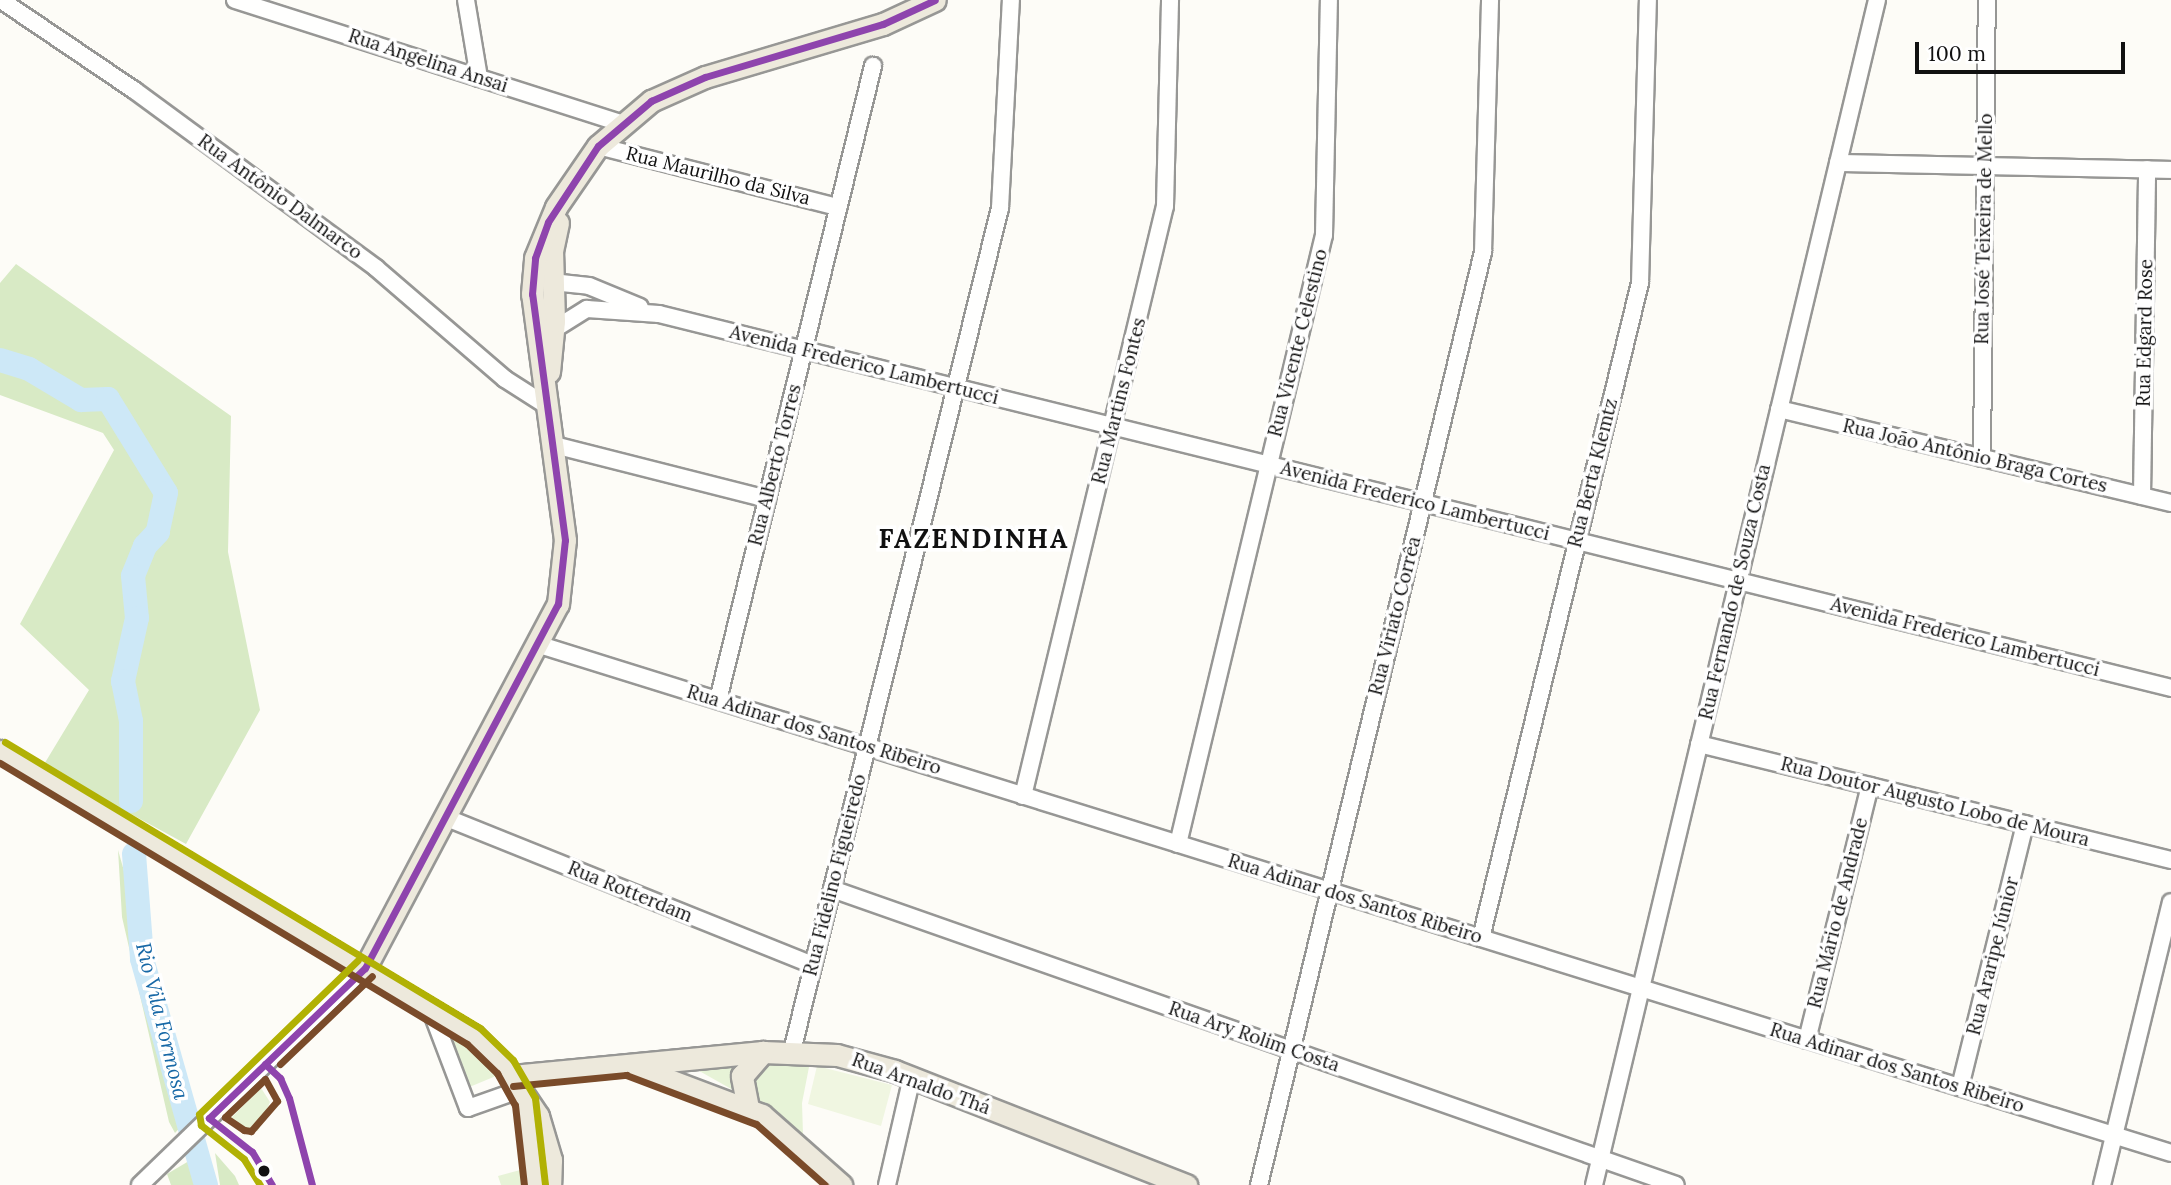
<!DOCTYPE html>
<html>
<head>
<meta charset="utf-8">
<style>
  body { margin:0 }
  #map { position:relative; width:2171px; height:1185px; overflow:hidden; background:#fdfcf7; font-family:Lora,serif }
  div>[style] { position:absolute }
  .green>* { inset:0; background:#e7f3d7 }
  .forest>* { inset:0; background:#d8eac5 }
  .pitch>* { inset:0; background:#f0f6e1 }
  .river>* { height:24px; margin:-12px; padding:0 12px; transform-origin:12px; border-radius:12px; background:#cde8f7 }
  .roads { filter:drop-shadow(2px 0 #979795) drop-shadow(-2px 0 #979795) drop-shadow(0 2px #979795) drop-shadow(0 -2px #979795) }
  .minor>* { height:16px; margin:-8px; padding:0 8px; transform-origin:8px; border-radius:8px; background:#fffffe }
  .major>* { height:21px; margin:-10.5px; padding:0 10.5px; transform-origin:10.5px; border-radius:10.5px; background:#ede9dc }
  .bus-1>* { height:7px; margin:-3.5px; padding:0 3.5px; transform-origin:3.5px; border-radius:3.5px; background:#8e44ad }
  .bus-2>* { height:7px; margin:-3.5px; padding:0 3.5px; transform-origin:3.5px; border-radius:3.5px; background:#7a4b2a }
  .bus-3>* { height:7px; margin:-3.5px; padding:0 3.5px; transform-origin:3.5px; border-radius:3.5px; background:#b1b104 }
  .dots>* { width:19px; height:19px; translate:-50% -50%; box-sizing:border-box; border:4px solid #fff; border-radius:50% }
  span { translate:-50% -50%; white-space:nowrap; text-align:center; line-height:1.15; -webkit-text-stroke:7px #fff; paint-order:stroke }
  .street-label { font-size:19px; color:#111 }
  .water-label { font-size:21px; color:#1768a6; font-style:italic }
  .district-label { font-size:26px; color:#111; font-weight:700; letter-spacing:2px }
  .scale { position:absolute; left:1915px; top:42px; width:210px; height:32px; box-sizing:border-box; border:4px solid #111; border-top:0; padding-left:9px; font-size:21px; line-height:24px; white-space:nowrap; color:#111; -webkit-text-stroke:5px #fff; paint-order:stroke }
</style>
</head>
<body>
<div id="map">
  <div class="green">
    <i style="clip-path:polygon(448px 1031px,496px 1076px,467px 1088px)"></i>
    <i style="clip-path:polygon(810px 1062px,802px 1103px,803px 1134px,758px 1106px,750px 1072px,759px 1064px)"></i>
    <i style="clip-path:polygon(738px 1065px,732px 1074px,733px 1090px,694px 1068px)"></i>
    <i style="clip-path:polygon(261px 1088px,270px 1102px,258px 1131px,240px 1131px,227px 1122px)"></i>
    <i style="clip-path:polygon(524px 1169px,523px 1185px,501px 1185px,498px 1176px)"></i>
  </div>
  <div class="forest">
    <i style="clip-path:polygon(16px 264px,231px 416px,228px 552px,260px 710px,186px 844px,43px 766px,89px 690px,20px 624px,114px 450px,103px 433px,0 395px,0 283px)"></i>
    <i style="clip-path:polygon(118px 850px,132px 899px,140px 963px,185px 1122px,175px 1133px,169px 1122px,122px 917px)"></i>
    <i style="clip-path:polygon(215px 1153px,235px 1176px,239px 1185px,220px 1185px)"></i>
    <i style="clip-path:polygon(194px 1158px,201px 1185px,171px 1185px,167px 1174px)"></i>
  </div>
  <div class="pitch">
    <i style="clip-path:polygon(817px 1066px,892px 1085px,881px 1126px,808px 1104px)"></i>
  </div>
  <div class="river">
    <i style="left:0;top:360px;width:30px;rotate:17deg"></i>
    <i style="left:29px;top:369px;width:61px;rotate:30.8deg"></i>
    <i style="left:81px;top:400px;width:27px;rotate:-2deg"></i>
    <i style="left:108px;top:399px;width:110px;rotate:58.3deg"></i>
    <i style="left:166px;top:493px;width:40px;rotate:102deg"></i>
    <i style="left:158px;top:532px;width:19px;rotate:133deg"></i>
    <i style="left:145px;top:546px;width:32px;rotate:112deg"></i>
    <i style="left:133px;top:576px;width:42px;rotate:84.6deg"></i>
    <i style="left:137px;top:618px;width:65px;rotate:102.5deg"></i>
    <i style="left:123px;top:681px;width:41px;rotate:78.7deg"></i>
    <i style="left:131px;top:721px;width:80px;rotate:90deg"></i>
    <i style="left:134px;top:854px;width:105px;rotate:85.6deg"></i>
    <i style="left:142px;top:959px;width:235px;rotate:74.2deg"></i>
  </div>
  <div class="roads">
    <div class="minor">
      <i style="left:1px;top:0;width:161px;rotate:34.1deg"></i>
      <i style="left:134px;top:90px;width:300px;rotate:36.3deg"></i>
      <i style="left:376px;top:268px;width:170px;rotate:40.7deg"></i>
      <i style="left:505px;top:379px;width:52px;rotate:32.5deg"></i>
      <i style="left:235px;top:0;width:405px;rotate:17.7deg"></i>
      <i style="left:466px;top:0;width:79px;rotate:80.5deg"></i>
      <i style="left:598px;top:146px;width:248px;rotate:14.3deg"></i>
      <i style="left:1838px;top:163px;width:333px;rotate:1.2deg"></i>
      <i style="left:552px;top:282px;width:37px;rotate:6deg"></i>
      <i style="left:589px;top:286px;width:55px;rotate:22.4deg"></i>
      <i style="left:553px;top:330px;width:40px;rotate:-32deg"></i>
      <i style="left:587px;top:309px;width:72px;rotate:4deg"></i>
      <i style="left:659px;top:314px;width:1558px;rotate:13.89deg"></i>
      <i style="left:1779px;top:409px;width:403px;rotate:13.5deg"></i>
      <i style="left:554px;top:445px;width:220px;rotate:14.2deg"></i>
      <i style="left:1982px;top:458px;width:458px;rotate:-89.4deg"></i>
      <i style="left:2142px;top:496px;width:327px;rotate:-89.1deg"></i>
      <i style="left:540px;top:645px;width:1708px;rotate:17.3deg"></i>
      <i style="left:718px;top:700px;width:653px;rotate:-76.26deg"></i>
      <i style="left:1699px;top:744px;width:486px;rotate:13.8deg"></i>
      <i style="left:1023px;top:796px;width:607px;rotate:-76.47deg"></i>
      <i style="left:1165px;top:206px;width:206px;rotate:-88.6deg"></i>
      <i style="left:447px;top:818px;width:394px;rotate:21.9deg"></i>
      <i style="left:1178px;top:844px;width:626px;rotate:-76.52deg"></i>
      <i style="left:1324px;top:235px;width:235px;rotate:-88.8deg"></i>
      <i style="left:832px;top:889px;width:894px;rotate:19.33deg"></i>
      <i style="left:1481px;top:938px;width:674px;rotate:-76.36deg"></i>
      <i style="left:1640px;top:283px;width:283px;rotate:-88.4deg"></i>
      <i style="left:430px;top:1008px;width:107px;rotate:69.2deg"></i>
      <i style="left:468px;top:1108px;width:54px;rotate:-19.4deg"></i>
      <i style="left:1807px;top:1040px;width:262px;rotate:-76.1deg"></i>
      <i style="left:792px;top:1051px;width:868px;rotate:-76.14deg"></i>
      <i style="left:1000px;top:208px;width:208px;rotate:-87deg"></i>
      <i style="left:1960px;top:1087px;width:271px;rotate:-76.1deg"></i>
      <i style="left:140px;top:1185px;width:313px;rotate:-44deg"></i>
      <i style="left:887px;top:1185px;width:111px;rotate:-77deg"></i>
      <i style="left:1259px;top:1185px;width:960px;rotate:-76.5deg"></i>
      <i style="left:1483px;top:252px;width:252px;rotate:-88.4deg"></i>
      <i style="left:1594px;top:1185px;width:1218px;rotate:-76.57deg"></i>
      <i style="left:2102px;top:1185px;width:291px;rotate:-76.3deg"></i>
    </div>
    <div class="major">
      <i style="left:549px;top:372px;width:51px;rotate:-84.4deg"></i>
      <i style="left:554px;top:321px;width:70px;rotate:-91.6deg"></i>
      <i style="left:552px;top:251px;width:29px;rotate:-78deg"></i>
      <i style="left:0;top:751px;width:553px;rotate:31.02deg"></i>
      <i style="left:474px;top:1036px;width:44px;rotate:45deg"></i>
      <i style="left:505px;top:1067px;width:59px;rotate:56deg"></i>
      <i style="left:538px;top:1116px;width:46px;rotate:73.5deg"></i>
      <i style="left:551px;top:1160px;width:25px;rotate:92deg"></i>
      <i style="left:365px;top:968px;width:412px;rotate:-62.1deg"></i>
      <i style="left:558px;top:604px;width:64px;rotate:-83.8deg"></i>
      <i style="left:565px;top:540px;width:248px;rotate:-97.6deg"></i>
      <i style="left:532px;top:294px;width:36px;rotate:-85deg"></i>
      <i style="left:535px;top:258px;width:55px;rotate:-67.6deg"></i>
      <i style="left:556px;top:207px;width:74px;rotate:-55.5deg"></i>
      <i style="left:598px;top:146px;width:70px;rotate:-40.3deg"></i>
      <i style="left:651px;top:101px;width:59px;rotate:-24deg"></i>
      <i style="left:705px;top:77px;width:186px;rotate:-16.6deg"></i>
      <i style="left:883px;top:24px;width:57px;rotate:-24.8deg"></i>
      <i style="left:632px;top:1066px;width:139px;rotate:20.7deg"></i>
      <i style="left:762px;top:1115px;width:106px;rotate:41.5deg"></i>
      <i style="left:512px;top:1076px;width:252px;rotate:-5.5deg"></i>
      <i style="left:763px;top:1052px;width:74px;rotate:2.3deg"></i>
      <i style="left:837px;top:1055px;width:60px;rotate:15.4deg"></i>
      <i style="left:895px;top:1071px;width:313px;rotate:21.4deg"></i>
      <i style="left:525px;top:1102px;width:84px;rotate:83.1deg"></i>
      <i style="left:748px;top:1108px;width:33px;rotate:-101deg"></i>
      <i style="left:742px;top:1076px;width:32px;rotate:-49deg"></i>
    </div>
  </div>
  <div class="bus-1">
    <i style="left:265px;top:1064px;width:21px;rotate:43deg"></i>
    <i style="left:280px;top:1078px;width:22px;rotate:66deg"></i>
    <i style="left:289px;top:1098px;width:90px;rotate:75.2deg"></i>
    <i style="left:272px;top:1185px;width:39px;rotate:-121deg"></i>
    <i style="left:252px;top:1152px;width:55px;rotate:-141.7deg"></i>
    <i style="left:209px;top:1118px;width:216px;rotate:-43.9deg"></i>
    <i style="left:365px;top:968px;width:412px;rotate:-62.1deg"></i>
    <i style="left:558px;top:604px;width:64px;rotate:-83.8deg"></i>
    <i style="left:565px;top:540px;width:248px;rotate:-97.6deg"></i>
    <i style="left:532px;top:294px;width:36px;rotate:-85deg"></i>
    <i style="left:535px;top:258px;width:38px;rotate:-70deg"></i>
    <i style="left:548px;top:222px;width:91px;rotate:-56.7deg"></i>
    <i style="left:598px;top:146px;width:70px;rotate:-40.3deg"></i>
    <i style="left:651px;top:101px;width:59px;rotate:-24deg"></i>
    <i style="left:705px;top:77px;width:186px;rotate:-16.6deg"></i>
    <i style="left:883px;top:24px;width:57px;rotate:-24.8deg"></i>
  </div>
  <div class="bus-2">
    <i style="left:0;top:763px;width:545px;rotate:31.04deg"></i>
    <i style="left:467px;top:1044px;width:42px;rotate:44deg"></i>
    <i style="left:497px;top:1073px;width:37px;rotate:61deg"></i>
    <i style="left:515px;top:1105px;width:81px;rotate:83.6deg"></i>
    <i style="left:280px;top:1064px;width:127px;rotate:-43.7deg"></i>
    <i style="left:265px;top:1079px;width:25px;rotate:61deg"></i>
    <i style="left:277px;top:1101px;width:40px;rotate:131deg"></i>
    <i style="left:251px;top:1131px;width:7px;rotate:-172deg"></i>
    <i style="left:244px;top:1130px;width:23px;rotate:-146deg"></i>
    <i style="left:225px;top:1117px;width:55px;rotate:-43.5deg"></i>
    <i style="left:513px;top:1086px;width:114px;rotate:-5.6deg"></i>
    <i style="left:626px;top:1075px;width:139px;rotate:20.7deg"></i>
    <i style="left:756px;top:1124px;width:92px;rotate:41.5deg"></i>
  </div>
  <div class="bus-3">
    <i style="left:5px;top:742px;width:554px;rotate:31.05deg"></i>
    <i style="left:480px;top:1028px;width:46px;rotate:44.1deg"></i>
    <i style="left:513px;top:1060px;width:44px;rotate:59.9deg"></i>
    <i style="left:535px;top:1098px;width:87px;rotate:83.4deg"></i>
    <i style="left:260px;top:1185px;width:31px;rotate:-122deg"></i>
    <i style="left:244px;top:1159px;width:55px;rotate:-141.7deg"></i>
    <i style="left:201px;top:1125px;width:11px;rotate:-100deg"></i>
    <i style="left:199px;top:1114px;width:221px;rotate:-44.1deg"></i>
  </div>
  <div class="dots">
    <i style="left:264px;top:1171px;background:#111"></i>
  </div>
  <div class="street-label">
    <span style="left:428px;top:61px;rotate:18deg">Rua Angelina Ansai</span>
    <span style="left:718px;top:176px;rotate:14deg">Rua Maurilho da Silva</span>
    <span style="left:280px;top:197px;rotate:36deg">Rua Antônio Dalmarco</span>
    <span style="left:1984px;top:229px;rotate:-89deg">Rua José Teixeira de Mello</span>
    <span style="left:2145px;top:333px;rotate:-89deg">Rua Edgard Rose</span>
    <span style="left:1298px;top:343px;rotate:-76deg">Rua Vicente Celestino</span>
    <span style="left:864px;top:365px;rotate:14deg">Avenida Frederico Lambertucci</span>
    <span style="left:1119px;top:401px;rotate:-76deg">Rua Martins Fontes</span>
    <span style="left:1975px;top:456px;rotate:13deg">Rua João Antônio Braga Cortes</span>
    <span style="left:775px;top:465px;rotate:-76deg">Rua Alberto Torres</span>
    <span style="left:1593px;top:473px;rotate:-76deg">Rua Berta Klemtz</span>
    <span style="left:1415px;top:501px;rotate:14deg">Avenida Frederico Lambertucci</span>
    <span style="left:1735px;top:592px;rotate:-77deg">Rua Fernando de Souza Costa</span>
    <span style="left:1395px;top:616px;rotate:-76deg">Rua Viriato Corrêa</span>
    <span style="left:1965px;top:637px;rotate:14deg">Avenida Frederico Lambertucci</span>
    <span style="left:814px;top:730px;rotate:17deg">Rua Adinar dos Santos Ribeiro</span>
    <span style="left:1935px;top:802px;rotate:14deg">Rua Doutor Augusto Lobo de Moura</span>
    <span style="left:835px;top:875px;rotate:-76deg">Rua Fidelino Figueiredo</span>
    <span style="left:630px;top:892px;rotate:22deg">Rua Rotterdam</span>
    <span style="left:1355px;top:899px;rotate:17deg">Rua Adinar dos Santos Ribeiro</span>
    <span style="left:1838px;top:913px;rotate:-76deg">Rua Mário de Andrade</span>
    <span style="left:1993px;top:956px;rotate:-76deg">Rua Araripe Júnior</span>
    <span style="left:1254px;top:1037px;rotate:19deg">Rua Ary Rolim Costa</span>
    <span style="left:1897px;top:1068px;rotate:17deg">Rua Adinar dos Santos Ribeiro</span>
    <span style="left:921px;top:1084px;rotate:20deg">Rua Arnaldo Thá</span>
  </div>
  <div class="water-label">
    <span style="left:162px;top:1021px;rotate:76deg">Rio Vila Formosa</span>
  </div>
  <div class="district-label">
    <span style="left:974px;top:539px">FAZENDINHA</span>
  </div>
  <div class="scale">100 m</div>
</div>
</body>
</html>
